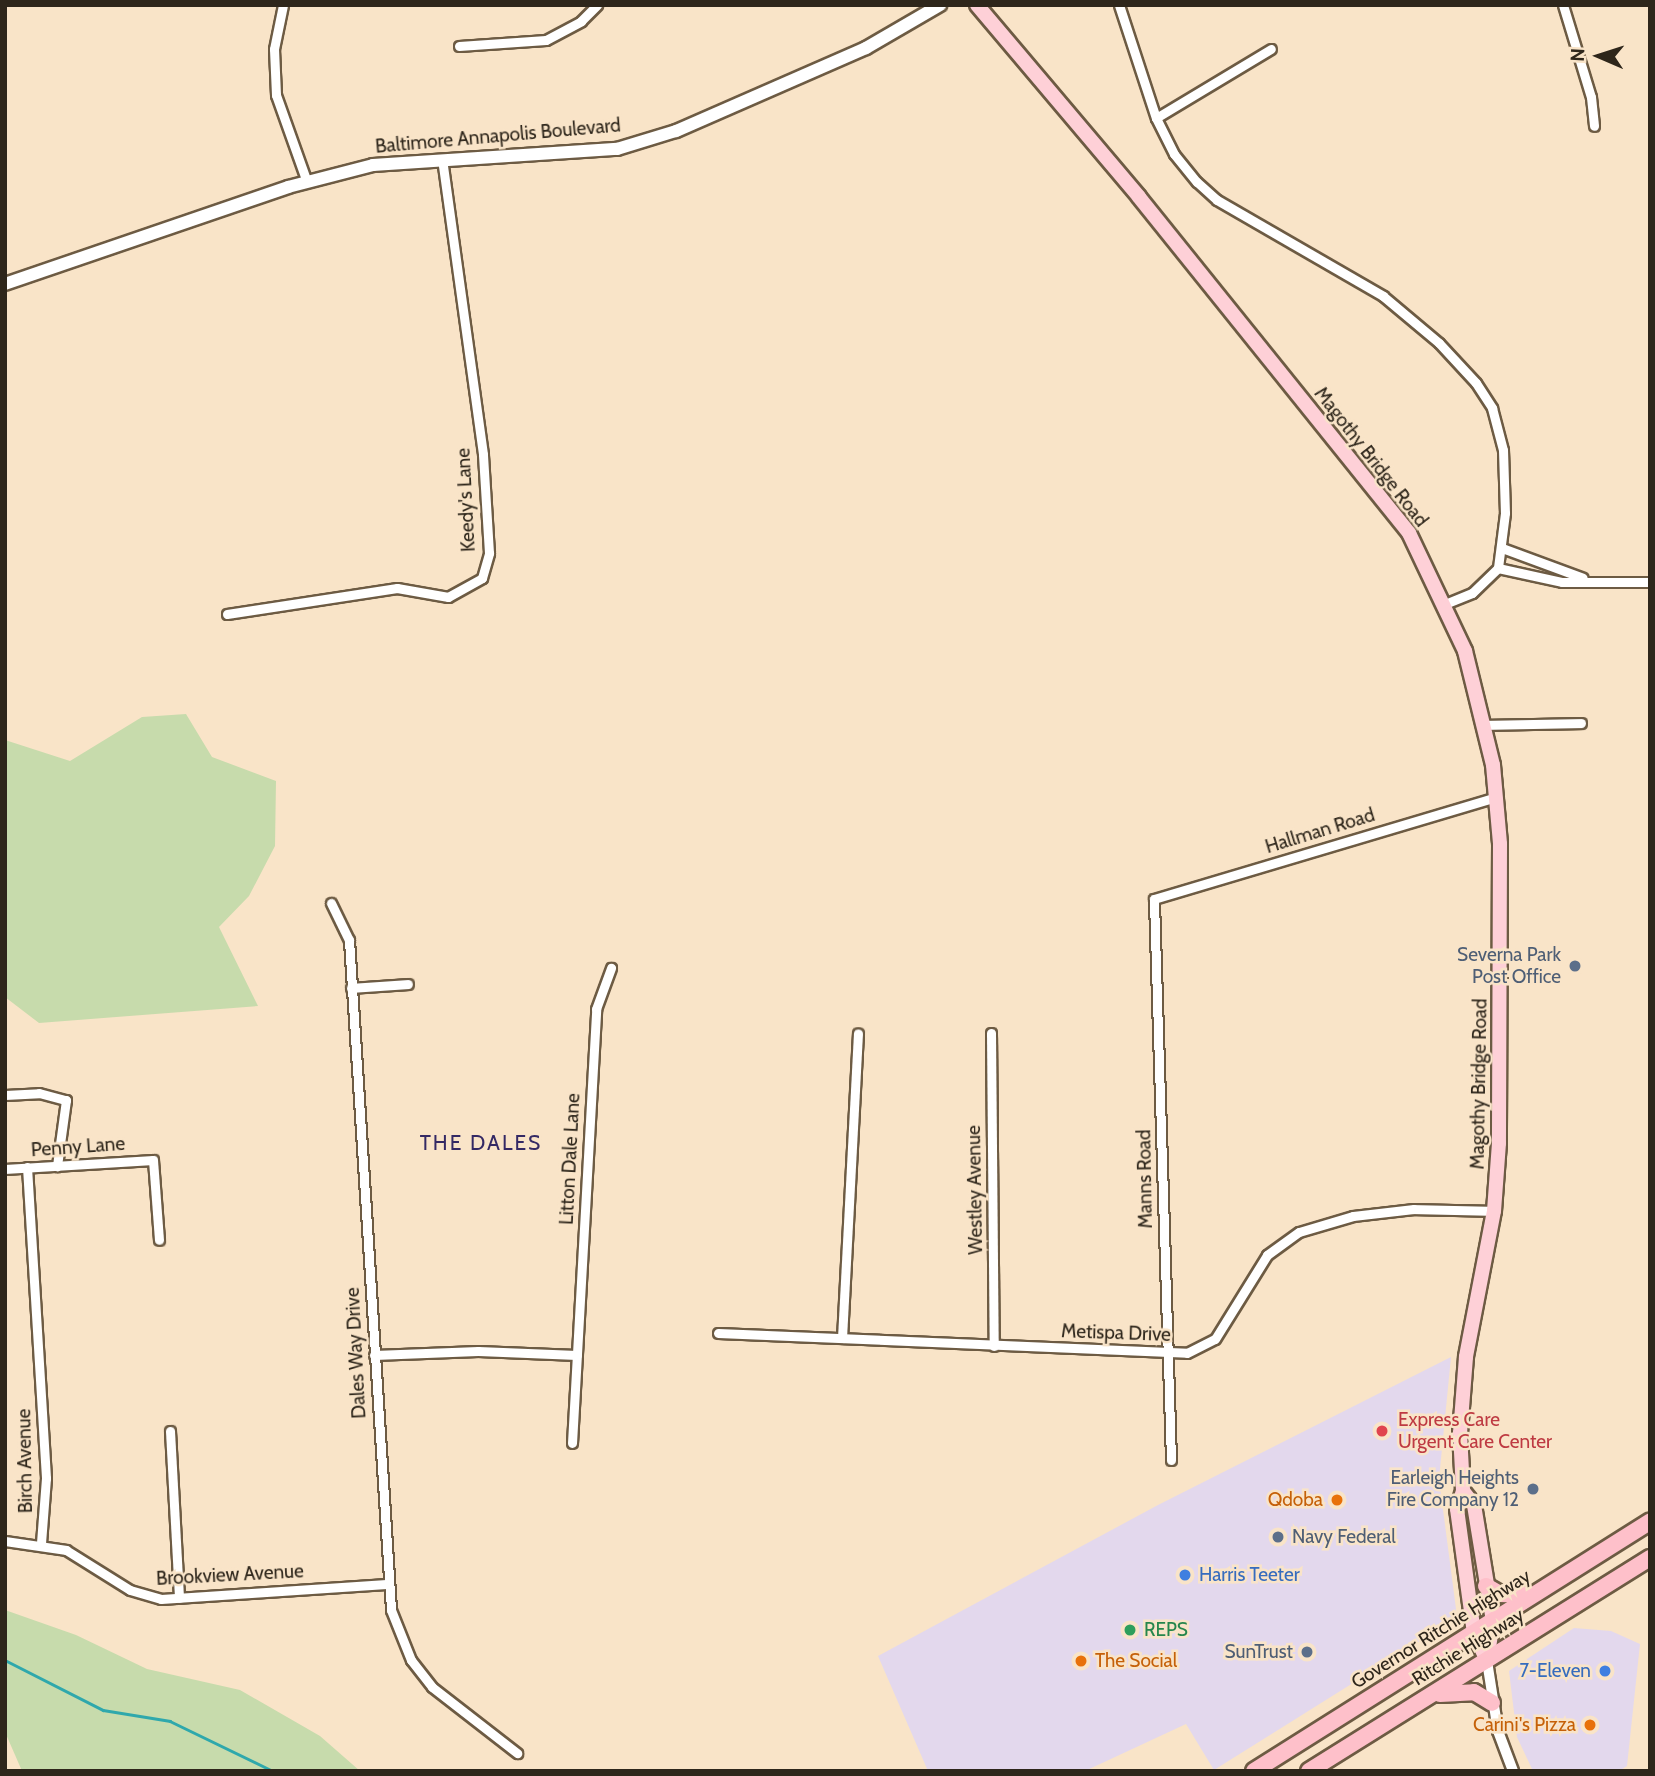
<!DOCTYPE html>
<html>
<head>
<meta charset="utf-8">
<style>
  body { margin:0 }
  #map { position:relative; width:1655px; height:1776px; overflow:hidden; background:#f9e4c8; font-family:Cabin,sans-serif }
  div>[style] { position:absolute }
  .commercial>* { inset:0; background:#e3d8ed }
  .green>* { inset:0; background:#c7dbac }
  .stream>* { height:2.5px; margin:-1.25px; padding:0 1.25px; transform-origin:1.25px; border-radius:1.25px; background:#2fa8ac }
  .roads { filter:drop-shadow(2px 0 #6d5b43) drop-shadow(-2px 0 #6d5b43) drop-shadow(0 2px #6d5b43) drop-shadow(0 -2px #6d5b43) }
  .minor>* { height:9px; margin:-4.5px; padding:0 4.5px; transform-origin:4.5px; border-radius:4.5px; background:#fff }
  .tertiary>* { height:10px; margin:-5px; padding:0 5px; transform-origin:5px; border-radius:5px; background:#fff }
  .secondary>* { height:12px; margin:-6px; padding:0 6px; transform-origin:6px; border-radius:6px; background:#fff }
  .primary>* { height:14px; margin:-7px; padding:0 7px; transform-origin:7px; border-radius:7px; background:#fed0d7 }
  .trunk>* { height:16px; margin:-8px; padding:0 8px; transform-origin:8px; border-radius:8px; background:#fec0ca }
  .dots>* { width:19px; height:19px; translate:-50% -50%; box-sizing:border-box; border:4px solid #f9e4c8; border-radius:50% }
  span { translate:-50% -50%; white-space:nowrap; text-align:center; line-height:1.15; -webkit-text-stroke:5px #f9e4c8; paint-order:stroke }
  .street-label { font-size:19px; color:#2e261b }
  .service-label { font-size:19px; color:#4e5e75 }
  .right { translate:-100% -50%; text-align:right }
  .left { translate:0 -50%; text-align:left }
  .health-label { font-size:19px; color:#be3a42 }
  .food-label { font-size:19px; color:#c56008 }
  .shop-label { font-size:19px; color:#366cbe }
  .leisure-label { font-size:19px; color:#27864d }
  .neighbourhood-label { font-size:21px; color:#342964; letter-spacing:2px }
  .frame { position:absolute; inset:0; border:7px solid #2e261b; pointer-events:none }
  .north { position:absolute; left:1564px; top:21px; width:70px; height:70px; -webkit-text-stroke:5px #f9e4c8; paint-order:stroke; rotate:273deg; font-size:19px; font-weight:700; line-height:28px; text-align:center; color:#2e261b }
  .north::after { content:''; display:block; margin:auto; width:24px; height:32px; background:#2e261b; clip-path:polygon(50% 0,100% 100%,50% 72%,0 100%) }
</style>
</head>
<body>
<div id="map">
  <div class="commercial">
    <i style="clip-path:polygon(1451px 1357px,1439px 1479px,1456px 1609px,1452px 1621px,1214px 1770px,1186px 1724px,1085px 1771px,928px 1771px,878px 1656px,1158px 1505px)"></i>
    <i style="clip-path:polygon(1574px 1628px,1611px 1631px,1640px 1644px,1627px 1766px,1619px 1771px,1533px 1771px,1517px 1737px,1509px 1671px)"></i>
  </div>
  <div class="green">
    <i style="clip-path:polygon(186px 714px,212px 757px,276px 781px,275px 846px,249px 896px,219px 927px,258px 1006px,39px 1023px,5px 997px,5px 740px,70px 761px,142px 717px)"></i>
    <i style="clip-path:polygon(5px 1610px,76px 1635px,147px 1669px,240px 1690px,320px 1736px,360px 1771px,22px 1771px,5px 1732px)"></i>
  </div>
  <div class="stream">
    <i style="left:5px;top:1660px;width:110px;rotate:27deg"></i>
    <i style="left:103px;top:1710px;width:68px;rotate:9.3deg"></i>
    <i style="left:170px;top:1721px;width:114px;rotate:25.9deg"></i>
  </div>
  <div class="roads">
    <div class="minor">
      <i style="left:283px;top:5px;width:45px;rotate:101.6deg"></i>
      <i style="left:274px;top:49px;width:46px;rotate:87.5deg"></i>
      <i style="left:276px;top:95px;width:92px;rotate:70.4deg"></i>
      <i style="left:1119px;top:5px;width:119px;rotate:71.9deg"></i>
      <i style="left:1156px;top:118px;width:40px;rotate:63.4deg"></i>
      <i style="left:1174px;top:154px;width:36px;rotate:51deg"></i>
      <i style="left:1197px;top:182px;width:27px;rotate:42deg"></i>
      <i style="left:1217px;top:200px;width:192px;rotate:30deg"></i>
      <i style="left:1383px;top:296px;width:73px;rotate:40deg"></i>
      <i style="left:1439px;top:343px;width:54px;rotate:47.2deg"></i>
      <i style="left:1476px;top:383px;width:30px;rotate:57deg"></i>
      <i style="left:1492px;top:408px;width:43px;rotate:75.3deg"></i>
      <i style="left:1503px;top:450px;width:63px;rotate:88.2deg"></i>
      <i style="left:1505px;top:513px;width:55px;rotate:97.3deg"></i>
      <i style="left:1498px;top:568px;width:36px;rotate:136deg"></i>
      <i style="left:1472px;top:593px;width:29px;rotate:158deg"></i>
      <i style="left:1563px;top:5px;width:96px;rotate:73.1deg"></i>
      <i style="left:1591px;top:97px;width:29px;rotate:84deg"></i>
      <i style="left:459px;top:46px;width:87px;rotate:-3.9deg"></i>
      <i style="left:546px;top:40px;width:40px;rotate:-28deg"></i>
      <i style="left:581px;top:21px;width:23px;rotate:-45deg"></i>
      <i style="left:1156px;top:118px;width:134px;rotate:-31deg"></i>
      <i style="left:1502px;top:548px;width:86px;rotate:20.3deg"></i>
      <i style="left:1498px;top:568px;width:66px;rotate:12.3deg"></i>
      <i style="left:1562px;top:582px;width:88px"></i>
      <i style="left:227px;top:614px;width:172px;rotate:-8.7deg"></i>
      <i style="left:397px;top:588px;width:52px;rotate:10deg"></i>
      <i style="left:448px;top:597px;width:39px;rotate:-29deg"></i>
      <i style="left:482px;top:578px;width:26px;rotate:-74deg"></i>
      <i style="left:489px;top:553px;width:99px;rotate:-93.5deg"></i>
      <i style="left:483px;top:454px;width:297px;rotate:-97.9deg"></i>
      <i style="left:1485px;top:725px;width:96px;rotate:-1.2deg"></i>
      <i style="left:331px;top:903px;width:41px;rotate:64.1deg"></i>
      <i style="left:349px;top:940px;width:671px;rotate:86.41deg"></i>
      <i style="left:391px;top:1610px;width:54px;rotate:68.2deg"></i>
      <i style="left:411px;top:1660px;width:34px;rotate:52deg"></i>
      <i style="left:432px;top:1687px;width:108px;rotate:37.8deg"></i>
      <i style="left:351px;top:988px;width:57px;rotate:-4deg"></i>
      <i style="left:991px;top:1033px;width:313px;rotate:89.5deg"></i>
      <i style="left:5px;top:1095px;width:34px;rotate:-3deg"></i>
      <i style="left:39px;top:1093px;width:28px;rotate:15deg"></i>
      <i style="left:66px;top:1100px;width:67px;rotate:97.8deg"></i>
      <i style="left:27px;top:1167px;width:312px;rotate:86.5deg"></i>
      <i style="left:46px;top:1478px;width:65px;rotate:94.4deg"></i>
      <i style="left:5px;top:1169px;width:148px;rotate:-3.5deg"></i>
      <i style="left:153px;top:1160px;width:80px;rotate:85.7deg"></i>
      <i style="left:718px;top:1333px;width:469px;rotate:2.4deg"></i>
      <i style="left:1187px;top:1353px;width:31px;rotate:-27deg"></i>
      <i style="left:1215px;top:1339px;width:99px;rotate:-58.2deg"></i>
      <i style="left:1267px;top:1255px;width:39px;rotate:-36deg"></i>
      <i style="left:1299px;top:1232px;width:56px;rotate:-16.5deg"></i>
      <i style="left:1353px;top:1216px;width:61px;rotate:-6.5deg"></i>
      <i style="left:1414px;top:1209px;width:80px;rotate:1.4deg"></i>
      <i style="left:842px;top:1338px;width:305px;rotate:-87deg"></i>
      <i style="left:374px;top:1355px;width:104px;rotate:-2.2deg"></i>
      <i style="left:478px;top:1351px;width:99px;rotate:2.3deg"></i>
      <i style="left:170px;top:1431px;width:167px;rotate:86.9deg"></i>
      <i style="left:572px;top:1443px;width:435px;rotate:-86.8deg"></i>
      <i style="left:596px;top:1009px;width:44px;rotate:-69.9deg"></i>
      <i style="left:1171px;top:1460px;width:561px;rotate:-91.74deg"></i>
      <i style="left:1154px;top:899px;width:358px;rotate:-16.6deg"></i>
      <i style="left:5px;top:1541px;width:62px;rotate:8.4deg"></i>
      <i style="left:66px;top:1550px;width:75px;rotate:32deg"></i>
      <i style="left:130px;top:1590px;width:32px;rotate:16deg"></i>
      <i style="left:161px;top:1599px;width:226px;rotate:-3.8deg"></i>
    </div>
    <div class="tertiary">
      <i style="left:1487px;top:1661px;width:71px;rotate:81.1deg"></i>
      <i style="left:1498px;top:1731px;width:43px;rotate:69.4deg"></i>
    </div>
    <div class="secondary">
      <i style="left:5px;top:284px;width:299px;rotate:-18.9deg"></i>
      <i style="left:288px;top:187px;width:88px;rotate:-14.5deg"></i>
      <i style="left:373px;top:165px;width:245px;rotate:-3.8deg"></i>
      <i style="left:617px;top:149px;width:62px;rotate:-17deg"></i>
      <i style="left:676px;top:131px;width:207px;rotate:-23.6deg"></i>
      <i style="left:866px;top:48px;width:86px;rotate:-30.2deg"></i>
    </div>
    <div class="primary">
      <i style="left:977px;top:5px;width:251px;rotate:49.8deg"></i>
      <i style="left:1139px;top:197px;width:431px;rotate:51.2deg"></i>
      <i style="left:1409px;top:533px;width:131px;rotate:64.6deg"></i>
      <i style="left:1465px;top:651px;width:117px;rotate:76.2deg"></i>
      <i style="left:1493px;top:765px;width:79px;rotate:84.9deg"></i>
      <i style="left:1500px;top:844px;width:299px;rotate:90.2deg"></i>
      <i style="left:1499px;top:1143px;width:68px;rotate:94.2deg"></i>
      <i style="left:1494px;top:1211px;width:149px;rotate:100.9deg"></i>
      <i style="left:1466px;top:1357px;width:76px;rotate:94.5deg"></i>
      <i style="left:1460px;top:1433px;width:58px;rotate:87deg"></i>
      <i style="left:1463px;top:1491px;width:19px;rotate:108deg"></i>
      <i style="left:1457px;top:1509px;width:125px;rotate:82.2deg"></i>
      <i style="left:1474px;top:1633px;width:31px;rotate:65deg"></i>
      <i style="left:1463px;top:1491px;width:18px;rotate:52deg"></i>
      <i style="left:1474px;top:1505px;width:118px;rotate:80.7deg"></i>
      <i style="left:1493px;top:1621px;width:40px;rotate:98.5deg"></i>
    </div>
    <div class="trunk">
      <i style="left:1486px;top:1586px;width:16px;rotate:30deg"></i>
      <i style="left:1500px;top:1594px;width:32px;rotate:2deg"></i>
      <i style="left:1440px;top:1694px;width:34px;rotate:-3deg"></i>
      <i style="left:1474px;top:1692px;width:21px;rotate:31deg"></i>
      <i style="left:1254px;top:1771px;width:468px;rotate:-32.2deg"></i>
      <i style="left:1309px;top:1771px;width:402px;rotate:-32deg"></i>
    </div>
  </div>
  <div class="dots">
    <i style="left:1575px;top:966px;background:#5c6f8a"></i>
    <i style="left:1382px;top:1431px;background:#e0444e"></i>
    <i style="left:1533px;top:1489px;background:#5c6f8a"></i>
    <i style="left:1337px;top:1500px;background:#e8710a"></i>
    <i style="left:1278px;top:1537px;background:#5c6f8a"></i>
    <i style="left:1185px;top:1575px;background:#3f7fe0"></i>
    <i style="left:1130px;top:1630px;background:#2e9e5b"></i>
    <i style="left:1307px;top:1652px;background:#5c6f8a"></i>
    <i style="left:1081px;top:1661px;background:#e8710a"></i>
    <i style="left:1605px;top:1671px;background:#3f7fe0"></i>
    <i style="left:1590px;top:1725px;background:#e8710a"></i>
  </div>
  <div class="street-label">
    <span style="left:498px;top:136px;rotate:-5deg">Baltimore Annapolis Boulevard</span>
    <span style="left:1371px;top:457px;rotate:52deg">Magothy Bridge Road</span>
    <span style="left:466px;top:500px;rotate:-93deg">Keedy's Lane</span>
    <span style="left:1320px;top:831px;rotate:-17deg">Hallman Road</span>
    <span style="left:1479px;top:1084px;rotate:-89deg">Magothy Bridge Road</span>
    <span style="left:78px;top:1147px;rotate:-4deg">Penny Lane</span>
    <span style="left:570px;top:1159px;rotate:-87deg">Litton Dale Lane</span>
    <span style="left:1145px;top:1179px;rotate:-91deg">Manns Road</span>
    <span style="left:975px;top:1190px;rotate:-91deg">Westley Avenue</span>
    <span style="left:1116px;top:1333px;rotate:2deg">Metispa Drive</span>
    <span style="left:356px;top:1353px;rotate:-93deg">Dales Way Drive</span>
    <span style="left:25px;top:1461px;rotate:-91deg">Birch Avenue</span>
    <span style="left:230px;top:1575px;rotate:-3deg">Brookview Avenue</span>
    <span style="left:1441px;top:1629px;rotate:-32deg">Governor Ritchie Highway</span>
    <span style="left:1468px;top:1647px;rotate:-32deg">Ritchie Highway</span>
  </div>
  <div class="service-label">
    <span class="right" style="left:1561px;top:966px">Severna Park<br>Post Office</span>
    <span class="right" style="left:1519px;top:1489px">Earleigh Heights<br>Fire Company 12</span>
    <span class="left" style="left:1292px;top:1537px">Navy Federal</span>
    <span class="right" style="left:1293px;top:1652px">SunTrust</span>
  </div>
  <div class="health-label">
    <span class="left" style="left:1398px;top:1431px">Express Care<br>Urgent Care Center</span>
  </div>
  <div class="food-label">
    <span class="right" style="left:1323px;top:1500px">Qdoba</span>
    <span class="left" style="left:1095px;top:1661px">The Social</span>
    <span class="right" style="left:1576px;top:1725px">Carini's Pizza</span>
  </div>
  <div class="shop-label">
    <span class="left" style="left:1199px;top:1575px">Harris Teeter</span>
    <span class="right" style="left:1591px;top:1671px">7-Eleven</span>
  </div>
  <div class="leisure-label">
    <span class="left" style="left:1144px;top:1630px">REPS</span>
  </div>
  <div class="neighbourhood-label">
    <span style="left:481px;top:1143px">THE DALES</span>
  </div>
  <div class="frame"></div>
  <div class="north">N</div>
</div>
</body>
</html>
